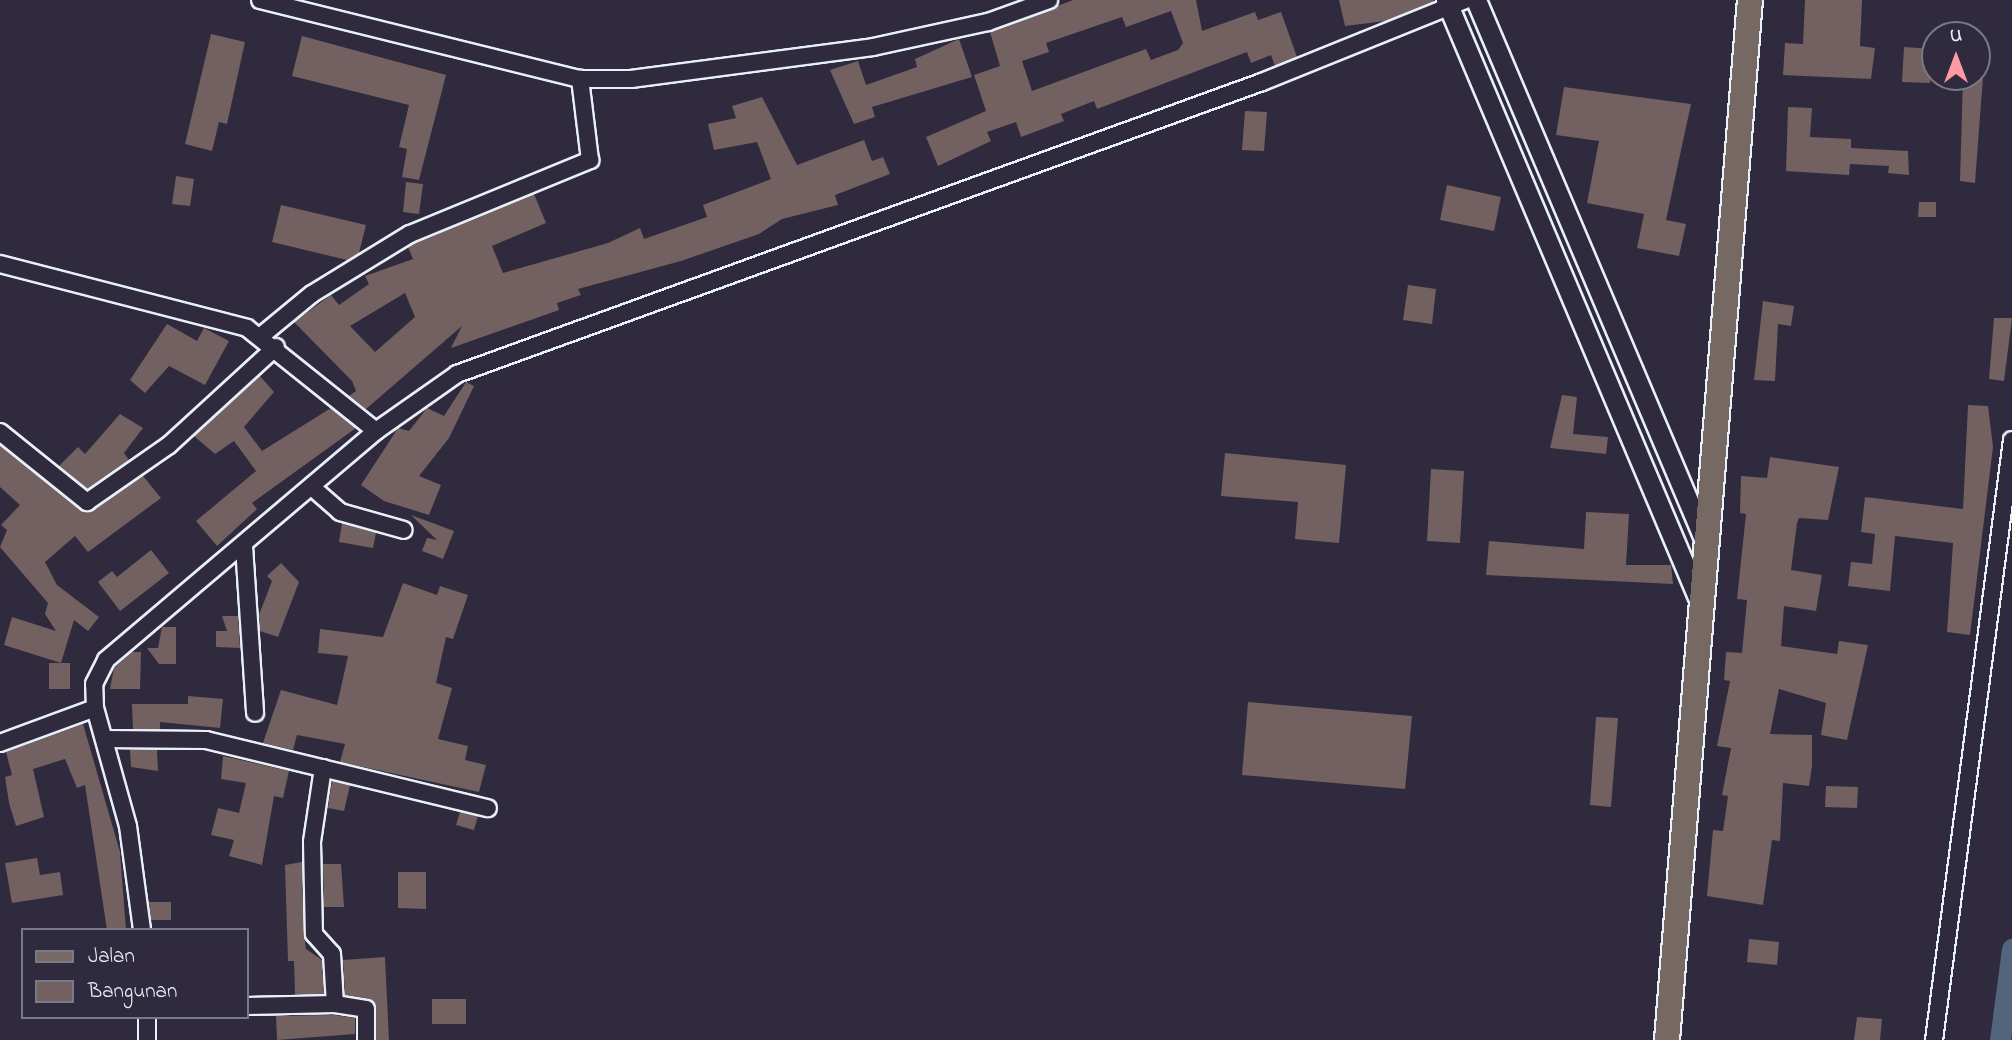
<!DOCTYPE html>
<html>
<head>
<meta charset="utf-8">
<style>
  body { margin:0 }
  #map { position:relative; width:2012px; height:1040px; overflow:hidden; background:#2f2a3d; font-family:"Indie Flower",sans-serif }
  div>[style] { position:absolute }
  .canal>* { height:21px; margin:-10.5px; padding:0 10.5px; transform-origin:10.5px; border-radius:10.5px; background:#53647d }
  .building>* { inset:0; background:#736060 }
  .roads { filter:drop-shadow(2px 0 #e8f1f8) drop-shadow(-2px 0 #e8f1f8) drop-shadow(0 2px #e8f1f8) drop-shadow(0 -2px #e8f1f8) }
  .minor>* { height:16px; margin:-8px; padding:0 8px; transform-origin:8px; border-radius:8px; background:#2f2a3d }
  .tertiary>* { height:19px; margin:-9.5px; padding:0 9.5px; transform-origin:9.5px; border-radius:9.5px; background:#2f2a3d }
  .primary>* { height:24px; margin:-12px; padding:0 12px; transform-origin:12px; border-radius:12px; background:#766964 }
  span { translate:-50% -50%; white-space:nowrap; text-align:center; line-height:1.15; -webkit-text-stroke:5px #2f2a3d; paint-order:stroke }
  .legend { position:absolute; left:21px; top:928px; width:228px; height:91px; box-sizing:border-box; background:#2f2a3d; border:2px solid #797a88; margin:0; padding:9px 12px; list-style:none; font-size:21px; color:#e8f1f8 }
  .legend li { display:flex; align-items:center; gap:14px; height:35px }
  .legend b { width:35px; border:2px solid #797a88 }
  .north { position:absolute; left:1921px; top:21px; width:70px; height:70px; box-sizing:border-box; background:#2f2a3d; border:2px solid #797a88; border-radius:50%; rotate:0deg; font-size:19px; font-weight:700; line-height:28px; text-align:center; color:#e8f1f8 }
  .north::after { content:''; display:block; margin:auto; width:24px; height:32px; background:#ff9aa2; clip-path:polygon(50% 0,100% 100%,50% 72%,0 100%) }
</style>
</head>
<body>
<div id="map">
  <div class="canal">
    <i style="left:2000px;top:1040px;width:92px;rotate:-82.5deg"></i>
  </div>
  <div class="building">
    <i style="clip-path:polygon(evenodd,1073px 0,1196px 0,1202px 31px,1255px 12px,1258px 20px,1281px 12px,1297px 57px,1275px 66px,1271px 55px,1251px 63px,1247px 52px,1097px 109px,1094px 101px,1061px 114px,1064px 121px,1021px 137px,1016px 122px,987px 132px,991px 141px,938px 166px,926px 137px,986px 111px,974px 75px,1000px 66px,990px 32px,1073px 0,1171px 11px,1183px 43px,1178px 50px,1151px 60px,1146px 49px,1032px 91px,1022px 61px,1049px 52px,1046px 43px,1122px 17px,1126px 27px,1171px 11px)"></i>
    <i style="clip-path:polygon(1339px 0,1433px 0,1434px 1px,1386px 21px,1345px 26px)"></i>
    <i style="clip-path:polygon(1805px 0,1862px 0,1860px 46px,1875px 48px,1871px 79px,1783px 75px,1785px 43px,1803px 44px)"></i>
    <i style="clip-path:polygon(211px 34px,245px 42px,227px 124px,219px 122px,212px 151px,185px 144px)"></i>
    <i style="clip-path:polygon(302px 36px,446px 75px,419px 180px,402px 177px,407px 149px,399px 147px,409px 105px,292px 76px)"></i>
    <i style="clip-path:polygon(959px 39px,972px 77px,872px 107px,875px 117px,854px 124px,830px 70px,858px 61px,866px 85px,917px 67px,915px 59px)"></i>
    <i style="clip-path:polygon(1904px 47px,1932px 49px,1930px 83px,1902px 82px)"></i>
    <i style="clip-path:polygon(1963px 77px,1983px 77px,1975px 183px,1960px 181px)"></i>
    <i style="clip-path:polygon(1564px 87px,1691px 104px,1666px 220px,1686px 224px,1679px 256px,1637px 248px,1644px 214px,1587px 203px,1599px 141px,1556px 135px)"></i>
    <i style="clip-path:polygon(evenodd,762px 97px,797px 165px,864px 140px,872px 161px,883px 157px,890px 174px,835px 195px,838px 205px,782px 219px,759px 234px,681px 261px,578px 289px,581px 295px,557px 303px,559px 310px,451px 348px,462px 326px,366px 409px,349px 396px,356px 391px,352px 381px,294px 322px,331px 295px,339px 305px,369px 284px,365px 276px,413px 259px,408px 247px,415px 243px,534px 194px,546px 223px,492px 246px,503px 273px,608px 243px,640px 228px,644px 239px,707px 217px,703px 205px,771px 179px,757px 142px,714px 150px,708px 124px,736px 118px,732px 106px,762px 97px,405px 293px,415px 317px,375px 352px,350px 326px,405px 293px)"></i>
    <i style="clip-path:polygon(1788px 107px,1812px 108px,1810px 137px,1851px 139px,1851px 148px,1908px 151px,1909px 175px,1888px 173px,1889px 166px,1850px 164px,1849px 175px,1786px 171px)"></i>
    <i style="clip-path:polygon(1245px 111px,1267px 112px,1264px 151px,1242px 150px)"></i>
    <i style="clip-path:polygon(176px 176px,194px 179px,190px 206px,172px 204px)"></i>
    <i style="clip-path:polygon(406px 182px,423px 184px,419px 214px,403px 212px)"></i>
    <i style="clip-path:polygon(1447px 185px,1501px 197px,1494px 231px,1440px 220px)"></i>
    <i style="clip-path:polygon(1919px 202px,1936px 202px,1936px 217px,1918px 217px)"></i>
    <i style="clip-path:polygon(281px 205px,366px 225px,359px 253px,347px 260px,272px 242px)"></i>
    <i style="clip-path:polygon(1408px 285px,1436px 289px,1432px 324px,1403px 320px)"></i>
    <i style="clip-path:polygon(1763px 301px,1794px 306px,1791px 326px,1778px 324px,1775px 381px,1754px 380px)"></i>
    <i style="clip-path:polygon(1994px 318px,2012px 318px,2004px 381px,1989px 379px)"></i>
    <i style="clip-path:polygon(167px 324px,197px 341px,204px 328px,229px 341px,205px 385px,169px 366px,145px 393px,130px 380px)"></i>
    <i style="clip-path:polygon(260px 376px,274px 392px,244px 427px,262px 451px,331px 408px,356px 428px,252px 503px,257px 509px,217px 546px,196px 521px,256px 471px,234px 441px,215px 454px,194px 436px)"></i>
    <i style="clip-path:polygon(466px 382px,474px 386px,449px 438px,419px 476px,441px 485px,429px 515px,384px 501px,361px 485px,398px 428px,409px 431px,427px 408px,444px 416px)"></i>
    <i style="clip-path:polygon(1562px 395px,1577px 397px,1573px 434px,1608px 437px,1606px 454px,1550px 448px)"></i>
    <i style="clip-path:polygon(1968px 405px,1988px 406px,1993px 447px,1970px 635px,1947px 632px,1953px 543px,1895px 536px,1890px 591px,1848px 586px,1851px 562px,1872px 564px,1875px 534px,1861px 532px,1865px 497px,1963px 509px)"></i>
    <i style="clip-path:polygon(120px 414px,143px 428px,124px 453px,129px 460px,87px 489px,59px 466px,78px 447px,85px 454px)"></i>
    <i style="clip-path:polygon(0 445px,86px 512px,143px 476px,161px 498px,88px 552px,75px 536px,45px 562px,57px 585px,99px 617px,88px 631px,74px 620px,61px 663px,4px 645px,12px 617px,56px 631px,45px 614px,48px 603px,0 547px,7px 530px,1px 525px,20px 505px,0 487px)"></i>
    <i style="clip-path:polygon(1225px 453px,1346px 465px,1339px 543px,1295px 539px,1298px 502px,1221px 496px)"></i>
    <i style="clip-path:polygon(1770px 457px,1839px 467px,1828px 520px,1799px 518px,1797px 523px,1791px 570px,1822px 575px,1816px 611px,1784px 606px,1781px 646px,1837px 654px,1839px 641px,1868px 645px,1847px 740px,1821px 735px,1826px 703px,1779px 689px,1770px 734px,1812px 735px,1812px 766px,1809px 786px,1783px 783px,1780px 841px,1772px 840px,1763px 905px,1707px 896px,1713px 830px,1723px 831px,1728px 796px,1722px 795px,1731px 748px,1717px 746px,1730px 681px,1724px 680px,1726px 652px,1742px 653px,1747px 600px,1737px 599px,1746px 514px,1740px 513px,1741px 476px,1767px 478px)"></i>
    <i style="clip-path:polygon(1431px 469px,1464px 471px,1460px 543px,1427px 541px)"></i>
    <i style="clip-path:polygon(1586px 512px,1629px 514px,1626px 565px,1671px 565px,1673px 584px,1486px 575px,1489px 541px,1584px 549px)"></i>
    <i style="clip-path:polygon(411px 515px,454px 531px,443px 559px,422px 551px,427px 538px,437px 540px)"></i>
    <i style="clip-path:polygon(342px 523px,376px 533px,373px 548px,339px 542px)"></i>
    <i style="clip-path:polygon(151px 550px,169px 573px,120px 611px,98px 582px,112px 571px,117px 577px)"></i>
    <i style="clip-path:polygon(281px 563px,299px 582px,278px 637px,260px 631px,259px 615px,272px 581px,267px 576px)"></i>
    <i style="clip-path:polygon(403px 583px,437px 595px,440px 586px,468px 595px,453px 639px,446px 637px,436px 683px,452px 688px,438px 739px,468px 746px,465px 760px,486px 765px,479px 792px,340px 762px,345px 744px,297px 735px,293px 750px,263px 743px,281px 690px,337px 705px,348px 656px,318px 653px,320px 629px,383px 637px)"></i>
    <i style="clip-path:polygon(222px 616px,238px 616px,240px 648px,216px 647px,216px 631px,227px 631px)"></i>
    <i style="clip-path:polygon(162px 627px,176px 627px,176px 664px,159px 664px,147px 648px,158px 648px)"></i>
    <i style="clip-path:polygon(132px 652px,141px 652px,140px 689px,110px 689px,114px 668px)"></i>
    <i style="clip-path:polygon(49px 663px,70px 663px,70px 689px,49px 689px)"></i>
    <i style="clip-path:polygon(188px 696px,223px 699px,220px 728px,160px 722px,160px 729px,133px 729px,132px 704px,188px 704px)"></i>
    <i style="clip-path:polygon(1248px 702px,1412px 716px,1405px 789px,1242px 775px)"></i>
    <i style="clip-path:polygon(1596px 717px,1618px 718px,1611px 807px,1590px 805px)"></i>
    <i style="clip-path:polygon(83px 724px,120px 852px,126px 930px,107px 930px,85px 785px,77px 788px,65px 759px,33px 769px,44px 817px,16px 826px,9px 803px,5px 777px,12px 775px,6px 752px)"></i>
    <i style="clip-path:polygon(130px 750px,157px 750px,158px 771px,131px 767px)"></i>
    <i style="clip-path:polygon(223px 756px,289px 771px,283px 798px,274px 796px,262px 865px,229px 856px,234px 840px,211px 835px,218px 808px,239px 813px,246px 783px,221px 779px)"></i>
    <i style="clip-path:polygon(332px 781px,350px 785px,344px 811px,328px 808px)"></i>
    <i style="clip-path:polygon(1826px 786px,1858px 787px,1857px 808px,1825px 807px)"></i>
    <i style="clip-path:polygon(460px 812px,478px 816px,474px 830px,456px 825px)"></i>
    <i style="clip-path:polygon(37px 858px,40px 875px,60px 872px,63px 895px,12px 903px,5px 863px)"></i>
    <i style="clip-path:polygon(302px 862px,304px 934px,306px 949px,322px 960px,324px 994px,295px 994px,294px 961px,288px 961px,285px 865px)"></i>
    <i style="clip-path:polygon(323px 864px,341px 864px,344px 907px,324px 907px)"></i>
    <i style="clip-path:polygon(398px 872px,426px 872px,426px 909px,398px 908px)"></i>
    <i style="clip-path:polygon(149px 902px,171px 902px,171px 920px,151px 920px)"></i>
    <i style="clip-path:polygon(1749px 939px,1779px 942px,1777px 965px,1747px 962px)"></i>
    <i style="clip-path:polygon(385px 957px,389px 1040px,376px 1040px,376px 1005px,345px 995px,343px 960px)"></i>
    <i style="clip-path:polygon(432px 999px,466px 999px,466px 1024px,432px 1024px)"></i>
    <i style="clip-path:polygon(334px 1015px,355px 1018px,355px 1034px,277px 1040px,276px 1016px)"></i>
    <i style="clip-path:polygon(1857px 1017px,1882px 1019px,1880px 1040px,1854px 1040px)"></i>
  </div>
  <div class="roads">
    <div class="minor">
      <i style="left:260px;top:0;width:330px;rotate:13.9deg"></i>
      <i style="left:580px;top:79px;width:51px"></i>
      <i style="left:631px;top:79px;width:244px;rotate:-7.5deg"></i>
      <i style="left:873px;top:47px;width:118px;rotate:-12.3deg"></i>
      <i style="left:988px;top:22px;width:65px;rotate:-19.8deg"></i>
      <i style="left:0;top:264px;width:255px;rotate:14.5deg"></i>
      <i style="left:247px;top:328px;width:165px;rotate:38.6deg"></i>
      <i style="left:261px;top:336px;width:66px;rotate:-39.5deg"></i>
      <i style="left:312px;top:294px;width:115px;rotate:-31.5deg"></i>
      <i style="left:410px;top:234px;width:195px;rotate:-22.3deg"></i>
      <i style="left:590px;top:160px;width:82px;rotate:-97deg"></i>
      <i style="left:0;top:432px;width:112px;rotate:38.8deg"></i>
      <i style="left:87px;top:502px;width:100px;rotate:-34.8deg"></i>
      <i style="left:169px;top:445px;width:145px;rotate:-42.5deg"></i>
      <i style="left:314px;top:489px;width:35px;rotate:41deg"></i>
      <i style="left:340px;top:512px;width:66px;rotate:15.7deg"></i>
      <i style="left:244px;top:546px;width:167px;rotate:86.2deg"></i>
      <i style="left:95px;top:708px;width:123px;rotate:74.4deg"></i>
      <i style="left:128px;top:826px;width:105px;rotate:82.3deg"></i>
      <i style="left:105px;top:739px;width:101px;rotate:0.6deg"></i>
      <i style="left:206px;top:740px;width:290px;rotate:13.6deg"></i>
      <i style="left:0;top:743px;width:101px;rotate:-20.2deg"></i>
      <i style="left:95px;top:708px;width:24px;rotate:-92deg"></i>
      <i style="left:94px;top:684px;width:27px;rotate:-63deg"></i>
      <i style="left:106px;top:660px;width:354px;rotate:-40.3deg"></i>
      <i style="left:376px;top:431px;width:99px;rotate:-35.1deg"></i>
      <i style="left:457px;top:374px;width:856px;rotate:-19.94deg"></i>
      <i style="left:1262px;top:82px;width:219px;rotate:-22deg"></i>
      <i style="left:323px;top:768px;width:75px;rotate:98.5deg"></i>
      <i style="left:312px;top:842px;width:92px;rotate:88.8deg"></i>
      <i style="left:314px;top:934px;width:27px;rotate:48deg"></i>
      <i style="left:332px;top:954px;width:50px;rotate:86.6deg"></i>
      <i style="left:335px;top:1004px;width:31px;rotate:9deg"></i>
      <i style="left:366px;top:1009px;width:31px;rotate:90deg"></i>
      <i style="left:247px;top:1006px;width:88px;rotate:-1.3deg"></i>
      <i style="left:147px;top:1017px;width:23px;rotate:90deg"></i>
      <i style="left:1934px;top:1040px;width:605px;rotate:-82.59deg"></i>
    </div>
    <div class="tertiary">
      <i style="left:1446px;top:0;width:653px;rotate:67.12deg"></i>
      <i style="left:1476px;top:0;width:582px;rotate:67.05deg"></i>
    </div>
    <div class="primary">
      <i style="left:1667px;top:1040px;width:1043px;rotate:-85.44deg"></i>
    </div>
  </div>
  <ul class="legend">
  <li><b style="height:9px;background:#766964"></b>Jalan</li>
  <li><b style="height:19px;background:#736060"></b>Bangunan</li>
  </ul>
  <div class="north">U</div>
</div>
</body>
</html>
